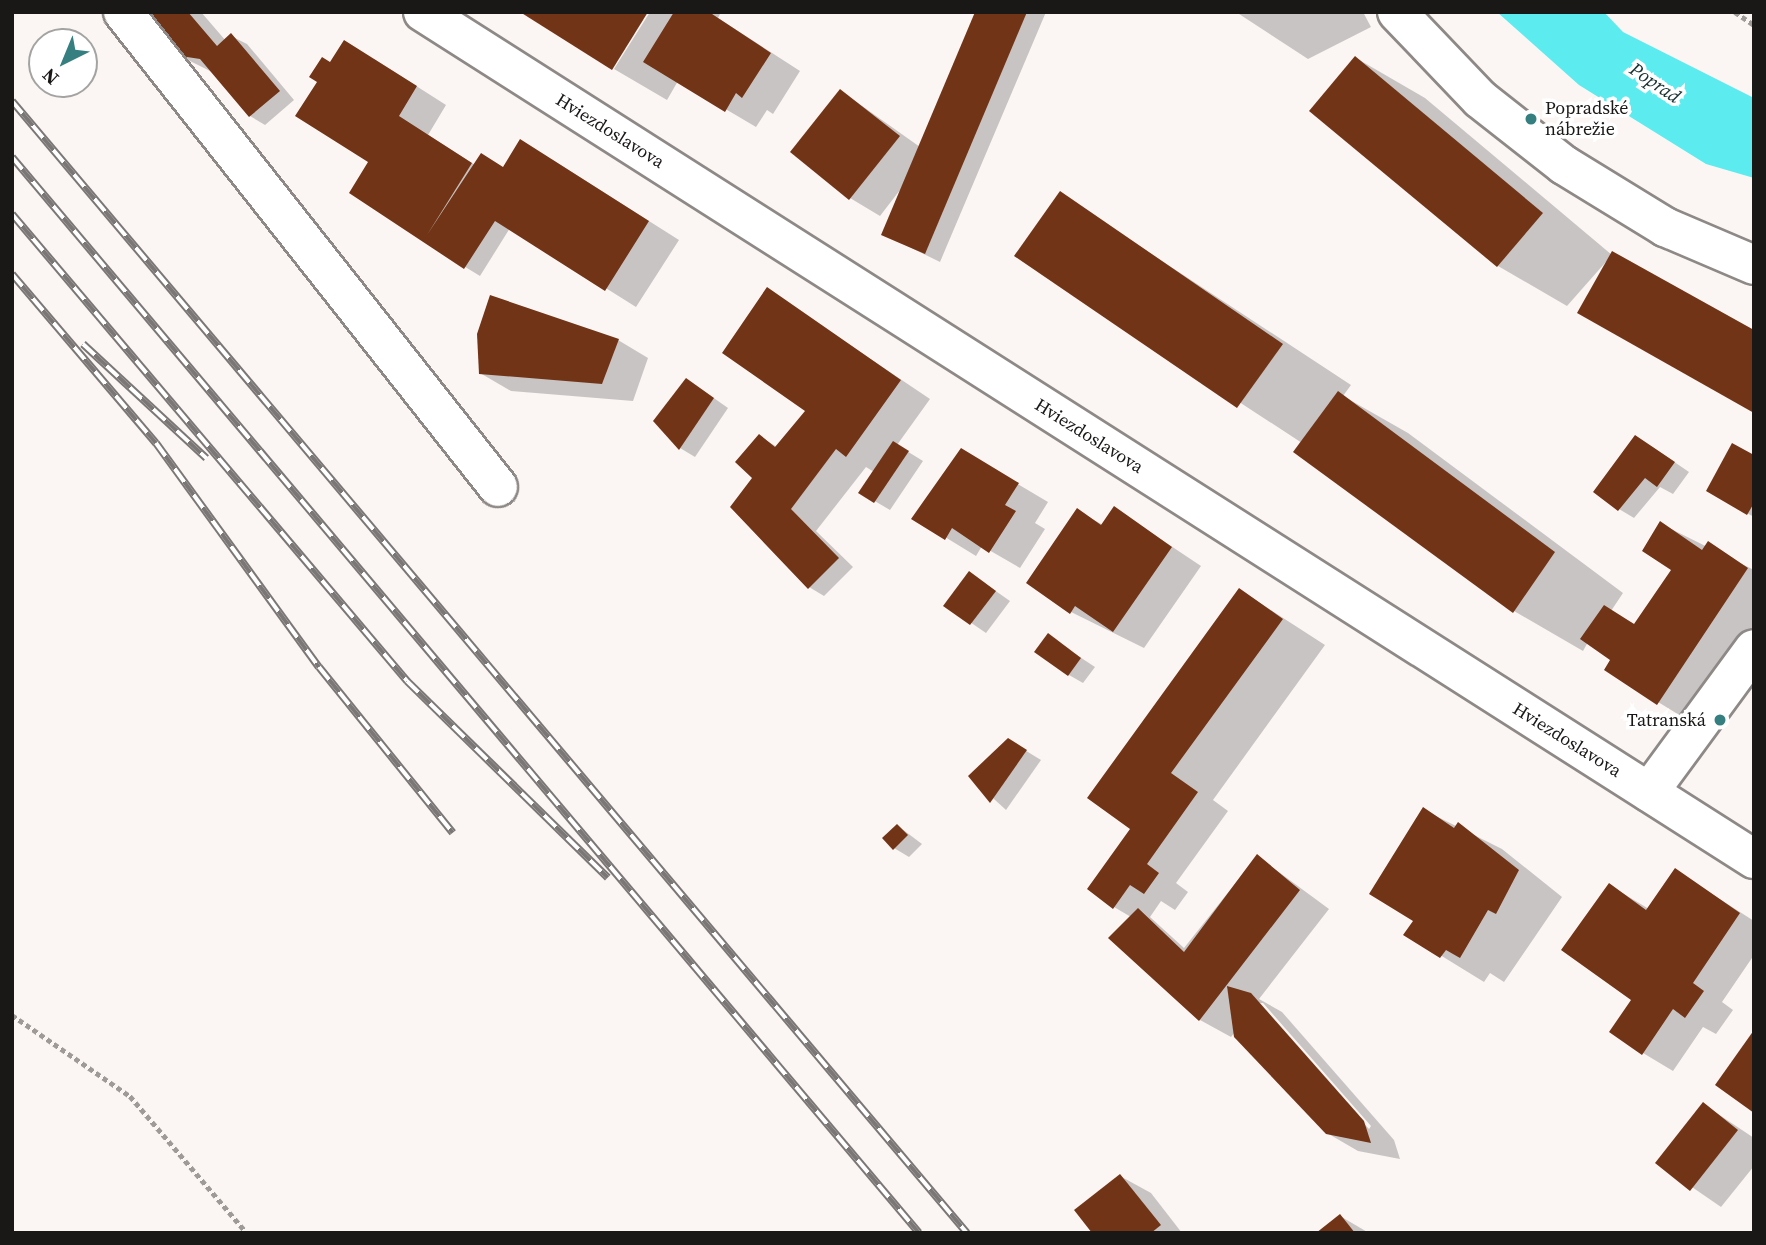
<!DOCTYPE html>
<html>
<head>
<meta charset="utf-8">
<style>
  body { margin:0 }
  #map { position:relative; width:1766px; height:1245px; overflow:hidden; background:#fbf6f4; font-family:"Source Serif 4",serif }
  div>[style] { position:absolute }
  .water>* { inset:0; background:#5cebee }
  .shadow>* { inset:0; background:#0003 }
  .building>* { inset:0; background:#723417 }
  .path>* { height:4.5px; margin-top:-2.25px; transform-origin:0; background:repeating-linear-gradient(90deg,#9d9a98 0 5px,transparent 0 8.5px) }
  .roads { filter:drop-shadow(2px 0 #8e8987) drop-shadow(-2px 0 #8e8987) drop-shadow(0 2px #8e8987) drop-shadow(0 -2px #8e8987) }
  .minor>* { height:38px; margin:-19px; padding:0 19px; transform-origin:19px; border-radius:19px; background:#fff }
  .rail>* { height:8px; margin-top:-4px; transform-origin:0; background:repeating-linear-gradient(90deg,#fff 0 16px,#7b7776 0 32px); box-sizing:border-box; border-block:2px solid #7b7776 }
  .dots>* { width:19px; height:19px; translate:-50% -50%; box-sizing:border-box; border:4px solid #fff; border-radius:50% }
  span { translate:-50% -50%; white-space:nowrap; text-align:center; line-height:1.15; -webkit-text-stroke:7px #fff; paint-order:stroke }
  .poi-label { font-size:18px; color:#1a1817 }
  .left { translate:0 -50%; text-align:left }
  .right { translate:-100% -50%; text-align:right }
  .street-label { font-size:18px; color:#1a1817 }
  .water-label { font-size:19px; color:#193131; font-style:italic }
  .frame { position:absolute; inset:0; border:14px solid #1a1817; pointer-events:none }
  .north { position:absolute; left:28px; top:28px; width:70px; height:70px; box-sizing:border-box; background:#fff; border:2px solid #a3a3a2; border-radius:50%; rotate:223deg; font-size:19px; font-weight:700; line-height:28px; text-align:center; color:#1a1817 }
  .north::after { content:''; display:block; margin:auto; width:24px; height:32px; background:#367f81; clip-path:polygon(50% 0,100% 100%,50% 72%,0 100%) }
</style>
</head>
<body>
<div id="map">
  <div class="water">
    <i style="clip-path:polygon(1497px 12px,1604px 12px,1623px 32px,1754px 98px,1754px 178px,1706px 164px,1579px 85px)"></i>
  </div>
  <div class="shadow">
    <i style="clip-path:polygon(144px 12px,201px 12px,226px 41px,231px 36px,247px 44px,294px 100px,265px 125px,250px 116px,214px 73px,176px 54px)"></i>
    <i style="clip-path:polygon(650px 12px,721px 12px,718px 18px,800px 71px,773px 114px,767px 110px,756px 127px,678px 81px,667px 100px,614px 69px)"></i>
    <i style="clip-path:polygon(977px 12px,1046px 12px,940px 262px,883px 234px,900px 190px,880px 216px,850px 198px,841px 91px,920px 147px)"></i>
    <i style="clip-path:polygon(1236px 12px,1363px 12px,1371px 27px,1308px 59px)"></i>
    <i style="clip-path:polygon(1356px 58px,1425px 98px,1612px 255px,1567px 306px,1498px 266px,1312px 111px)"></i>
    <i style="clip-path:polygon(374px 59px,446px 105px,428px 135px,475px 165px,504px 168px,551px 159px,679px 240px,636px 307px,510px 228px,480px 276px,426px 243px,371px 162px,330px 64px)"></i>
    <i style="clip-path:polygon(1060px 194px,1351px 385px,1343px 396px,1408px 433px,1623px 593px,1611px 611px,1636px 625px,1674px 570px,1661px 524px,1754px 570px,1754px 650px,1702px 729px,1606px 670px,1613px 660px,1588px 642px,1583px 651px,1514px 611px,1302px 443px,1016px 256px)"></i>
    <i style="clip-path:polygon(768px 290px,930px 399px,897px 445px,923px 461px,890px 510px,861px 493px,874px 472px,866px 467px,816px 531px,853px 567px,824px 596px,809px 587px,755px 478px,759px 436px,777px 447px,808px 410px)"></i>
    <i style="clip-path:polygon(618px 340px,648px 358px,633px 401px,511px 391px,480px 373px)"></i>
    <i style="clip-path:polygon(701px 389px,728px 408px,695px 457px,680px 448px)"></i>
    <i style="clip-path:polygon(1651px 446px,1689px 472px,1673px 494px,1660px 487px,1634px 518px,1619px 509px)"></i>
    <i style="clip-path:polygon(1754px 457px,1754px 517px,1708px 491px)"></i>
    <i style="clip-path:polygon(991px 468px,1048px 502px,1035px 523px,1045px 529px,1020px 568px,982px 546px,976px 556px,914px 518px)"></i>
    <i style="clip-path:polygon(1114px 508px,1201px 566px,1144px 648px,1071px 612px,1078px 511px,1103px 525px)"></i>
    <i style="clip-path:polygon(970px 573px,1010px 601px,986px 633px,945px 605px)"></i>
    <i style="clip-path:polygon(evenodd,1240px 590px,1325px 645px,1213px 800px,1228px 811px,1176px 883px,1188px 892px,1175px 910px,1161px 901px,1150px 917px,1184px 948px,1257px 856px,1329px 909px,1259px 999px,1282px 1012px,1394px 1140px,1400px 1159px,1358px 1151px,1327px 1133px,1235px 1032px,1231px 1037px,1200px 1020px,1111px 938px,1131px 917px,1114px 907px,1133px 829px,1240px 590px,1258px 1003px,1263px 1003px,1371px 1126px,1369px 1129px,1258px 1003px)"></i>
    <i style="clip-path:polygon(1048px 636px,1095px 667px,1083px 683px,1069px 675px)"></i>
    <i style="clip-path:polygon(1023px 749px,1041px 760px,1006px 810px,970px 777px)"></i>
    <i style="clip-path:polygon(1424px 810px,1502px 849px,1562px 897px,1504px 982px,1490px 973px,1484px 982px,1406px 934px,1415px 920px)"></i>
    <i style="clip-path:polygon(898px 826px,922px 844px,909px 857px,894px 848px)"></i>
    <i style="clip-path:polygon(1676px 871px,1754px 921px,1754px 955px,1722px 1002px,1733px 1010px,1716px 1034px,1703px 1027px,1673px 1071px,1643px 1053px,1609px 885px,1649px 909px)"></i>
    <i style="clip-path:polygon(1703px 1104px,1754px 1138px,1754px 1166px,1721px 1207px,1657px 1163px)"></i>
    <i style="clip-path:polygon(1120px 1176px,1151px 1193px,1182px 1233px,1094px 1233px)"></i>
    <i style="clip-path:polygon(1340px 1216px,1369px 1233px,1319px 1233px)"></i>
  </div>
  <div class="building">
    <i style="clip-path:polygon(141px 12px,188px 12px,217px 46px,231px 33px,280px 91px,249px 117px,200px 59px,174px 55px)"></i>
    <i style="clip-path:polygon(520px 12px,648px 12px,612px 70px)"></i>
    <i style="clip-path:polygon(674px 12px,709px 12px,771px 53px,742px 98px,736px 93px,725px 112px,643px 62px)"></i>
    <i style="clip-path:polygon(975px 12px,1027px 12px,925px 254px,881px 235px)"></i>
    <i style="clip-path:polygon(344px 40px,417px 86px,399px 116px,472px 163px,427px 235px,481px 153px,503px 167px,520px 139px,649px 221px,605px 291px,495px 221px,464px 269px,349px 193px,368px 162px,295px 116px,317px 82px,309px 77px,322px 57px,330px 62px)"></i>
    <i style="clip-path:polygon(1355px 56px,1543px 213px,1497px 267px,1309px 111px)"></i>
    <i style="clip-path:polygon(840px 89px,900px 136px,849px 200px,790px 152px)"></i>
    <i style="clip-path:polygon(1060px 191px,1283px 344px,1237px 408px,1014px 256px)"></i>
    <i style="clip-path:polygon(1612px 251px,1754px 330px,1754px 413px,1577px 313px)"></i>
    <i style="clip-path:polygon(767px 287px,901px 380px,846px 457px,836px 449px,791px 509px,839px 558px,808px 589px,730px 507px,752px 478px,735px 462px,759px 434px,775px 447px,805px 411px,722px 353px)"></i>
    <i style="clip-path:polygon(490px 295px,619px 339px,602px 384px,479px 374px,477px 334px)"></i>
    <i style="clip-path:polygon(686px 378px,714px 398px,679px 450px,653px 421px)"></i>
    <i style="clip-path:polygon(1338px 391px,1555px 552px,1513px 613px,1293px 452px)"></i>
    <i style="clip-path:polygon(1635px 435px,1675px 462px,1657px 487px,1645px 478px,1618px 511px,1593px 492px)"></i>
    <i style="clip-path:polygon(893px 441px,909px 451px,874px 503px,858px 493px)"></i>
    <i style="clip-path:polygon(1732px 443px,1754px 455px,1754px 503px,1747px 515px,1706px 491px)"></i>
    <i style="clip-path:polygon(961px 448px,1019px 483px,1005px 505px,1016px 511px,989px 553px,952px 528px,945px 540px,911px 519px)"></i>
    <i style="clip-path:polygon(1114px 506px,1172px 547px,1113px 632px,1075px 606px,1070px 614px,1026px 583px,1077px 508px,1101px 525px)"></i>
    <i style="clip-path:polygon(1660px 521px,1702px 550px,1708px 541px,1748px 568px,1657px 705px,1604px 670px,1610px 660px,1580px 639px,1604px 605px,1634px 624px,1671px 570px,1642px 551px)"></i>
    <i style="clip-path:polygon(969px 571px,996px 591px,970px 625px,943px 606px)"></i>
    <i style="clip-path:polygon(1239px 588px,1283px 619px,1171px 773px,1198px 792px,1147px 864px,1159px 873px,1144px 894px,1130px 885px,1113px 909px,1087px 889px,1130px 829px,1087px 798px)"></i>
    <i style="clip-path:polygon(1048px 633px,1081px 658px,1068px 676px,1034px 652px)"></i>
    <i style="clip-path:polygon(1008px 738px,1027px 750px,990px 803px,968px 776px)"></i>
    <i style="clip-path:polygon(1423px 807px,1454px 828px,1458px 822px,1519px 870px,1496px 914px,1488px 910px,1460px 958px,1446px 950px,1440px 958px,1403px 935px,1413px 921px,1369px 894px)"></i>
    <i style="clip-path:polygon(897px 824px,908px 835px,893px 850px,882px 838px)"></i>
    <i style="clip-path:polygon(1257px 854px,1300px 890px,1199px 1021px,1108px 938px,1138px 908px,1184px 952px)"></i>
    <i style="clip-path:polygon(1675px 868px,1740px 913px,1693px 983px,1704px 991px,1685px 1018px,1673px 1009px,1642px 1055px,1609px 1032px,1631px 1000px,1561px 950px,1609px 883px,1646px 910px)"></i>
    <i style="clip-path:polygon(1227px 986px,1251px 993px,1364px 1121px,1371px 1143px,1326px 1134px,1234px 1037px)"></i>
    <i style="clip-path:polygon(1754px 1030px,1754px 1113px,1715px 1085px)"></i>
    <i style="clip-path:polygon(1703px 1102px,1738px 1130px,1690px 1191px,1655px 1163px)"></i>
    <i style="clip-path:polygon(1120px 1174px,1161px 1225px,1151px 1233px,1092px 1233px,1074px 1210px)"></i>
    <i style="clip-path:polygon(1340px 1214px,1355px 1233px,1316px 1233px)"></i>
  </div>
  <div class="path">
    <i style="left:1735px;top:12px;width:23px;rotate:34deg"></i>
    <i style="left:12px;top:1015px;width:143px;rotate:34.5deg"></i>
    <i style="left:130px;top:1096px;width:180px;rotate:49.5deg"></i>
  </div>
  <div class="roads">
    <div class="minor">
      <i style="left:123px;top:12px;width:605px;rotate:51.71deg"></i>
      <i style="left:423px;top:12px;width:1578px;rotate:32.47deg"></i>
      <i style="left:1397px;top:12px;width:120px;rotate:46.3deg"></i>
      <i style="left:1480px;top:99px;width:107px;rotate:38.2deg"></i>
      <i style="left:1564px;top:165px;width:119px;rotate:31.5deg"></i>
      <i style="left:1665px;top:227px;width:97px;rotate:23.1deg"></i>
      <i style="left:1649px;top:792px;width:177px;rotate:-53.7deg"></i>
    </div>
  </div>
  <div class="rail">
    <i style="left:12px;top:101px;width:1481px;rotate:49.85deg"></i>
    <i style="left:12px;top:157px;width:1407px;rotate:49.87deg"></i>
    <i style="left:12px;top:214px;width:612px;rotate:49.77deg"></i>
    <i style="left:407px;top:681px;width:281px;rotate:44.4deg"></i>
    <i style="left:12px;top:274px;width:222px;rotate:49.6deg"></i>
    <i style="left:156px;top:443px;width:277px;rotate:54deg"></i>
    <i style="left:319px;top:667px;width:213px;rotate:51.1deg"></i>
    <i style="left:83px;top:344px;width:168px;rotate:42.8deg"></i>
  </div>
  <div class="dots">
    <i style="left:1531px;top:119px;background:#367f81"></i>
    <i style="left:1720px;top:720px;background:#367f81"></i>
  </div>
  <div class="poi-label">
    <span class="left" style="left:1545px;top:119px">Popradské<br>nábrežie</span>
    <span class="right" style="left:1706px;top:720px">Tatranská</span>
  </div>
  <div class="street-label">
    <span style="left:610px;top:131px;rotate:32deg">Hviezdoslavova</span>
    <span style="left:1089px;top:436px;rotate:32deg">Hviezdoslavova</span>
    <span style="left:1567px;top:740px;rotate:32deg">Hviezdoslavova</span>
  </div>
  <div class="water-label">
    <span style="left:1655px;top:83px;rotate:34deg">Poprad</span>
  </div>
  <div class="frame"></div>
  <div class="north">N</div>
</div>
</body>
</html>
